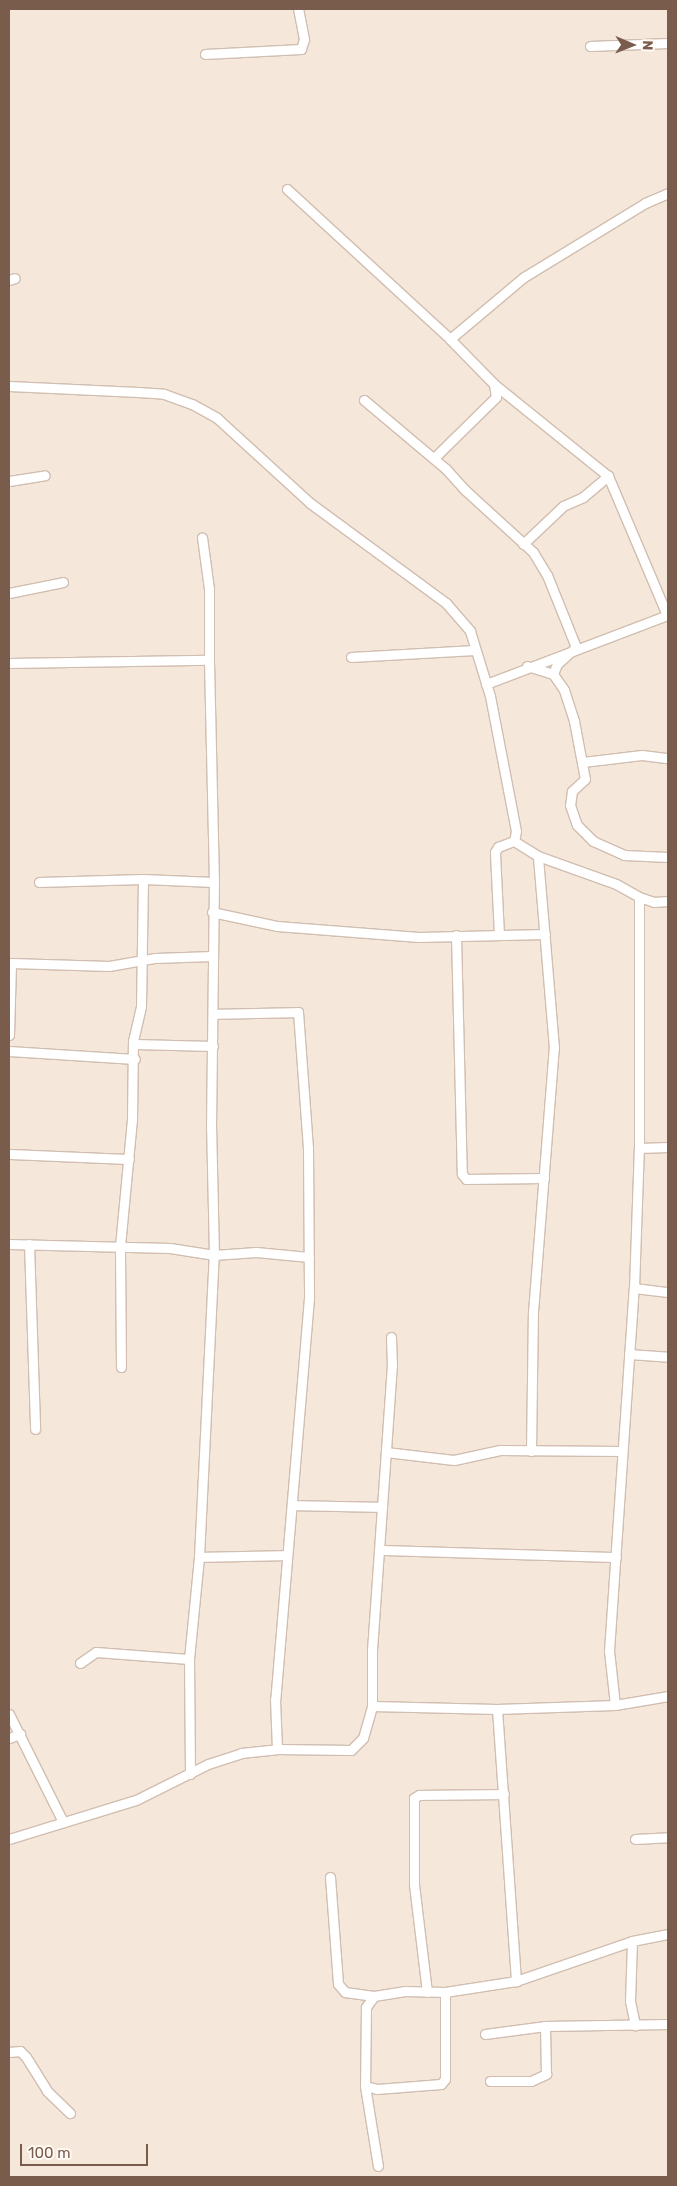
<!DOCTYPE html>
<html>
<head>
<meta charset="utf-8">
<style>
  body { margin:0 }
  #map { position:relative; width:677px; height:2186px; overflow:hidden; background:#fdf6ec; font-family:Rubik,sans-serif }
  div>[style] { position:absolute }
  .residential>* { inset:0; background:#f5e8da }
  .roads { filter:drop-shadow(1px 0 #d1beb0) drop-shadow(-1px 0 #d1beb0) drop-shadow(0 1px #d1beb0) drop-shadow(0 -1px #d1beb0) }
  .minor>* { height:9px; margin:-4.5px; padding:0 4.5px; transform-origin:4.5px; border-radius:4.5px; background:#fff }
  span { translate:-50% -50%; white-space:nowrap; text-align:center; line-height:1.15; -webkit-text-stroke:4px #fffaf3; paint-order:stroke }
  .frame { position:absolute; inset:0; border:10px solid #7a5c4d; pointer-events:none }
  .north { position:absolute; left:607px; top:20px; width:50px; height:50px; -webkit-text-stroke:4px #fffaf3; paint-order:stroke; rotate:91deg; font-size:14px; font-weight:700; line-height:20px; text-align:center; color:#7a5c4d }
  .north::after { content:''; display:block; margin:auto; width:18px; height:22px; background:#7a5c4d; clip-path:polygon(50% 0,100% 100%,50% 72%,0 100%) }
  .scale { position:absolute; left:20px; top:2144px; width:128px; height:22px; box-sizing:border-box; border:2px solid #7a5c4d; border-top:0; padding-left:6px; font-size:15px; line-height:18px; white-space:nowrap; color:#7a5c4d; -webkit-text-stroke:4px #fffaf3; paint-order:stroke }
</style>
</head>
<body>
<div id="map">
  <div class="residential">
    <i style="clip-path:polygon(9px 9px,668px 9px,668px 2177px,9px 2177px)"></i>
  </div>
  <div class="roads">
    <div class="minor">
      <i style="left:590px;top:46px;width:78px;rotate:-2.2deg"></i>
      <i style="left:205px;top:54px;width:96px;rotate:-3deg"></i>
      <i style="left:301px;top:49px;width:10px;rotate:-73deg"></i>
      <i style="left:304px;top:39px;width:31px;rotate:-101deg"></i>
      <i style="left:287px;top:189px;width:222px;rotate:42.6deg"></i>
      <i style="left:450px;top:339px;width:97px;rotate:-40deg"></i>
      <i style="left:524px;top:277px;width:142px;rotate:-31.4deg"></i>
      <i style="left:645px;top:203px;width:25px;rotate:-23deg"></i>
      <i style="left:9px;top:280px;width:6px;rotate:-18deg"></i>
      <i style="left:494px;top:384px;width:146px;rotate:38.9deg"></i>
      <i style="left:608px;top:476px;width:151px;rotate:67deg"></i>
      <i style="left:9px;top:386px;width:129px;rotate:2.7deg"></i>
      <i style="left:138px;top:392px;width:26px;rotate:4deg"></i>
      <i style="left:164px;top:394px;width:30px;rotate:20deg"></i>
      <i style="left:192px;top:404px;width:29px;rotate:29deg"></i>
      <i style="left:217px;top:418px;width:126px;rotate:42.4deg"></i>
      <i style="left:310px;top:503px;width:169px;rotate:36.3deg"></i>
      <i style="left:446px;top:603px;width:37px;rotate:49deg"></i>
      <i style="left:470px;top:631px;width:68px;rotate:72.9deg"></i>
      <i style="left:490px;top:696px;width:137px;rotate:79.1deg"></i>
      <i style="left:516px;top:831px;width:10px;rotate:101deg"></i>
      <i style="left:364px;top:400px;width:107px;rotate:40.1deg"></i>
      <i style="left:446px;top:469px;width:28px;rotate:48deg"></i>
      <i style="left:465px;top:490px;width:92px;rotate:42.4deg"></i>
      <i style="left:533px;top:552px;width:27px;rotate:59deg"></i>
      <i style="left:547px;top:575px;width:78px;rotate:68.1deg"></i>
      <i style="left:576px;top:647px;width:25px;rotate:138deg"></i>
      <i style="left:557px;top:664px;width:11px;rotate:112deg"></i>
      <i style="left:434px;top:458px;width:87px;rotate:-44.5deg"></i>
      <i style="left:496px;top:397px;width:13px;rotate:-99deg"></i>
      <i style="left:494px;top:384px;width:63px;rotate:-134.4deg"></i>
      <i style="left:9px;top:481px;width:36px;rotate:-9deg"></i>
      <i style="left:523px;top:544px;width:55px;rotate:-43.5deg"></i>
      <i style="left:563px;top:506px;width:22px;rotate:-24deg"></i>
      <i style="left:583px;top:497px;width:33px;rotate:-40deg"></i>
      <i style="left:9px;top:593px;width:55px;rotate:-11.5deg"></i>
      <i style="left:351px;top:657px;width:124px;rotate:-3.2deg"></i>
      <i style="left:9px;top:663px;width:200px;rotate:-0.9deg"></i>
      <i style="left:209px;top:660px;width:71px;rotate:-90deg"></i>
      <i style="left:209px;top:589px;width:52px;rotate:-97.7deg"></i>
      <i style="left:527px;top:666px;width:27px;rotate:17deg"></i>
      <i style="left:553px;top:674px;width:19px;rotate:55deg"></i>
      <i style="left:564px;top:690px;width:33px;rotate:72deg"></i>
      <i style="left:574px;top:721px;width:59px;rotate:79.3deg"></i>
      <i style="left:585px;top:779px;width:18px;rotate:137deg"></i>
      <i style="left:572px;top:791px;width:14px;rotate:98deg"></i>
      <i style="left:570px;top:805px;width:21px;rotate:71deg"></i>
      <i style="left:577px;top:825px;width:23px;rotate:45deg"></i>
      <i style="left:593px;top:841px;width:34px;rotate:24deg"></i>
      <i style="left:624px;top:855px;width:44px;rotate:2.6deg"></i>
      <i style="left:486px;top:684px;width:195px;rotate:-20.8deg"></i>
      <i style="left:583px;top:762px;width:59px;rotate:-6.8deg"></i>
      <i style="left:642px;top:755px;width:26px;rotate:7deg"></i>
      <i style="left:39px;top:882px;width:104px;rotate:-1.7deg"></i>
      <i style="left:143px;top:879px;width:71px;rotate:2.4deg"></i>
      <i style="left:212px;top:912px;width:66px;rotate:12.2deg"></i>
      <i style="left:277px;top:926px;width:142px;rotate:4.4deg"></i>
      <i style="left:419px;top:937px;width:126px;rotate:-1.4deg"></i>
      <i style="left:456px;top:935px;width:239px;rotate:88.6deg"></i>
      <i style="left:462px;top:1174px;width:6px;rotate:51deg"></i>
      <i style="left:466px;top:1179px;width:78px;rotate:-0.7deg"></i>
      <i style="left:499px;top:935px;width:83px;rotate:-92.8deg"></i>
      <i style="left:495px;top:852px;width:6px;rotate:-59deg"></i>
      <i style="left:498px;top:847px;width:17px;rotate:-21deg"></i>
      <i style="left:514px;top:841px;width:28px;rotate:32deg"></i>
      <i style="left:538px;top:856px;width:83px;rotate:19.7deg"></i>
      <i style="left:616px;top:884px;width:26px;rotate:29deg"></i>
      <i style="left:639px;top:897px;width:16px;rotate:18deg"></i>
      <i style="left:654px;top:902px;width:14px;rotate:-4deg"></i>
      <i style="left:213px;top:1014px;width:85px;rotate:-1.3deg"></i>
      <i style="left:298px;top:1012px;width:136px;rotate:85.8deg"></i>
      <i style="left:308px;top:1148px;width:150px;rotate:89.6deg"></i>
      <i style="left:309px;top:1298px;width:402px;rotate:94.8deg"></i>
      <i style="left:275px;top:1699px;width:50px;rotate:87.7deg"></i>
      <i style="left:9px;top:1035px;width:72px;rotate:-88.4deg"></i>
      <i style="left:11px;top:963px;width:98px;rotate:1.8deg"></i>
      <i style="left:109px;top:966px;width:47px;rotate:-9.9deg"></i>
      <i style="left:155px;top:958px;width:58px;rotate:-2deg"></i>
      <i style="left:134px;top:1044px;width:79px;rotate:1.5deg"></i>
      <i style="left:9px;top:1051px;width:126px;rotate:3.6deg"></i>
      <i style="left:639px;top:1148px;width:29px;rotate:-2deg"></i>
      <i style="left:9px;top:1154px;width:120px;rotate:2.4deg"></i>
      <i style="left:9px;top:1244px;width:161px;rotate:1.4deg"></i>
      <i style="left:170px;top:1248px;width:45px;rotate:9deg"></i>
      <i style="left:214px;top:1255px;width:42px;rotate:-4.1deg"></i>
      <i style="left:256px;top:1252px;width:53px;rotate:5.4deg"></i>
      <i style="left:29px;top:1244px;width:185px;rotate:88.1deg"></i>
      <i style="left:634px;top:1288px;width:34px;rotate:7deg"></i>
      <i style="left:629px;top:1354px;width:39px;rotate:4deg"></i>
      <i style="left:121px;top:1367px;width:121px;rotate:-90.5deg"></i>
      <i style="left:120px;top:1246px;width:127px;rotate:-84.6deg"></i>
      <i style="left:132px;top:1120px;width:79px;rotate:-89.3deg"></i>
      <i style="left:133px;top:1041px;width:36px;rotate:-77deg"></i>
      <i style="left:141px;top:1006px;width:127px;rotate:-89.1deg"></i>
      <i style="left:531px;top:1451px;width:139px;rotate:-89.2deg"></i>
      <i style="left:533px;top:1312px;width:265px;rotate:-85.5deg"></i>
      <i style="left:554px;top:1048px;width:193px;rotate:-94.8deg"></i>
      <i style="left:386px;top:1452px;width:68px;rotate:6.7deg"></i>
      <i style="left:454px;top:1460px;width:47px;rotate:-12.3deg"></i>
      <i style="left:500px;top:1450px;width:121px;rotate:0.5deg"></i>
      <i style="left:293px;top:1505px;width:89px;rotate:1.3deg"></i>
      <i style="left:380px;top:1550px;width:236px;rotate:1.7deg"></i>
      <i style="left:199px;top:1557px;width:302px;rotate:-87.2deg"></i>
      <i style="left:214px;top:1255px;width:128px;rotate:-91.3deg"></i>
      <i style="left:211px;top:1127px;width:245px;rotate:-89.3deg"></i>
      <i style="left:214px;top:882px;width:222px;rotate:-91.3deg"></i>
      <i style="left:80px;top:1663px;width:19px;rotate:-35deg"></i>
      <i style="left:96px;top:1652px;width:93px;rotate:4.3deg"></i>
      <i style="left:615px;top:1705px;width:54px;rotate:-96.3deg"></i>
      <i style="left:609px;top:1651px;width:364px;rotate:-86.1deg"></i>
      <i style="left:634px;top:1288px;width:140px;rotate:-88deg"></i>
      <i style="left:639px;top:1148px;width:251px;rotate:-90deg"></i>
      <i style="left:372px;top:1706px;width:56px;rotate:-90deg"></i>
      <i style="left:372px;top:1650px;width:285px;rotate:-86deg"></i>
      <i style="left:392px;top:1366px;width:29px;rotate:-92deg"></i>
      <i style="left:497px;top:1709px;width:273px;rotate:86deg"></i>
      <i style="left:9px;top:1714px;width:121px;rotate:63.4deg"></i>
      <i style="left:9px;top:1738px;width:12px;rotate:-20deg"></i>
      <i style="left:190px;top:1774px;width:115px;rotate:-90.5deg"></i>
      <i style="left:189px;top:1659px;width:102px;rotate:-84.4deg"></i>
      <i style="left:199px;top:1557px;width:88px;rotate:-1.3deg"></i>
      <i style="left:9px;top:1839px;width:133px;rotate:-17.1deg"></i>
      <i style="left:136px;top:1800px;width:80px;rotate:-26.6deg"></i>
      <i style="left:208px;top:1764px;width:35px;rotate:-18deg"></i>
      <i style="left:241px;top:1753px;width:36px;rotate:-6deg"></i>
      <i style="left:277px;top:1749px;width:74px;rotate:0.8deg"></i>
      <i style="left:351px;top:1750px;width:17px;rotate:-45deg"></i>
      <i style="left:363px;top:1738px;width:33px;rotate:-74deg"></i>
      <i style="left:372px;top:1706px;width:125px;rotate:1.4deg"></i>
      <i style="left:497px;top:1709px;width:118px;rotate:-1.9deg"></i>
      <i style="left:615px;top:1705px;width:54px;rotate:-9.6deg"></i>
      <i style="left:635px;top:1839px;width:33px;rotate:-3deg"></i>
      <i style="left:330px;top:1877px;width:107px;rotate:85.7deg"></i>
      <i style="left:338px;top:1984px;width:11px;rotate:49deg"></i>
      <i style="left:345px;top:1992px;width:29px;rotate:8deg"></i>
      <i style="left:374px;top:1996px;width:14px;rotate:126deg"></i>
      <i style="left:366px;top:2007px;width:79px;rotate:90.7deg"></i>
      <i style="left:365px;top:2086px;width:81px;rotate:80.8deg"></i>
      <i style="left:632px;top:1941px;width:60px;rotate:91.9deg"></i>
      <i style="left:630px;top:2001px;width:25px;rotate:78deg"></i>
      <i style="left:427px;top:1992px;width:109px;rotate:-96.9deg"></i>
      <i style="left:414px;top:1884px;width:86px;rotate:-90deg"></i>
      <i style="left:414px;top:1798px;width:6px;rotate:-31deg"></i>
      <i style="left:419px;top:1795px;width:85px;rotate:-0.7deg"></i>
      <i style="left:374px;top:1996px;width:30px;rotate:-9deg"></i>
      <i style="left:404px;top:1991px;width:41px;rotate:1.4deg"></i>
      <i style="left:445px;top:1992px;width:72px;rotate:-8.8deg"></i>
      <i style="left:516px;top:1981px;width:123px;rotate:-19deg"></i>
      <i style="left:632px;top:1941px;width:37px;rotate:-11deg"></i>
      <i style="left:485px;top:2034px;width:61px;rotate:-7.6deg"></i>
      <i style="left:545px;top:2026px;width:123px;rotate:-0.9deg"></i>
      <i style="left:9px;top:2052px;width:11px;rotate:-5deg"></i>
      <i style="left:20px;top:2051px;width:8px;rotate:45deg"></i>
      <i style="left:26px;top:2057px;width:40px;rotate:58deg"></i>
      <i style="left:47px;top:2091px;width:32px;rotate:44deg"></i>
      <i style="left:490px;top:2081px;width:41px"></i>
      <i style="left:531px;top:2081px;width:17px;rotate:-25deg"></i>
      <i style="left:546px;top:2074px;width:48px;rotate:-91.2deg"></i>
      <i style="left:365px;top:2086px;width:12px;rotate:14deg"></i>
      <i style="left:377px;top:2089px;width:64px;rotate:-4.5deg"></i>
      <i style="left:441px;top:2084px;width:6px;rotate:-51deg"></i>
      <i style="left:445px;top:2079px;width:87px;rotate:-90deg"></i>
    </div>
  </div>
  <div class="frame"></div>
  <div class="north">N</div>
  <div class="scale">100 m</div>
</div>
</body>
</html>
